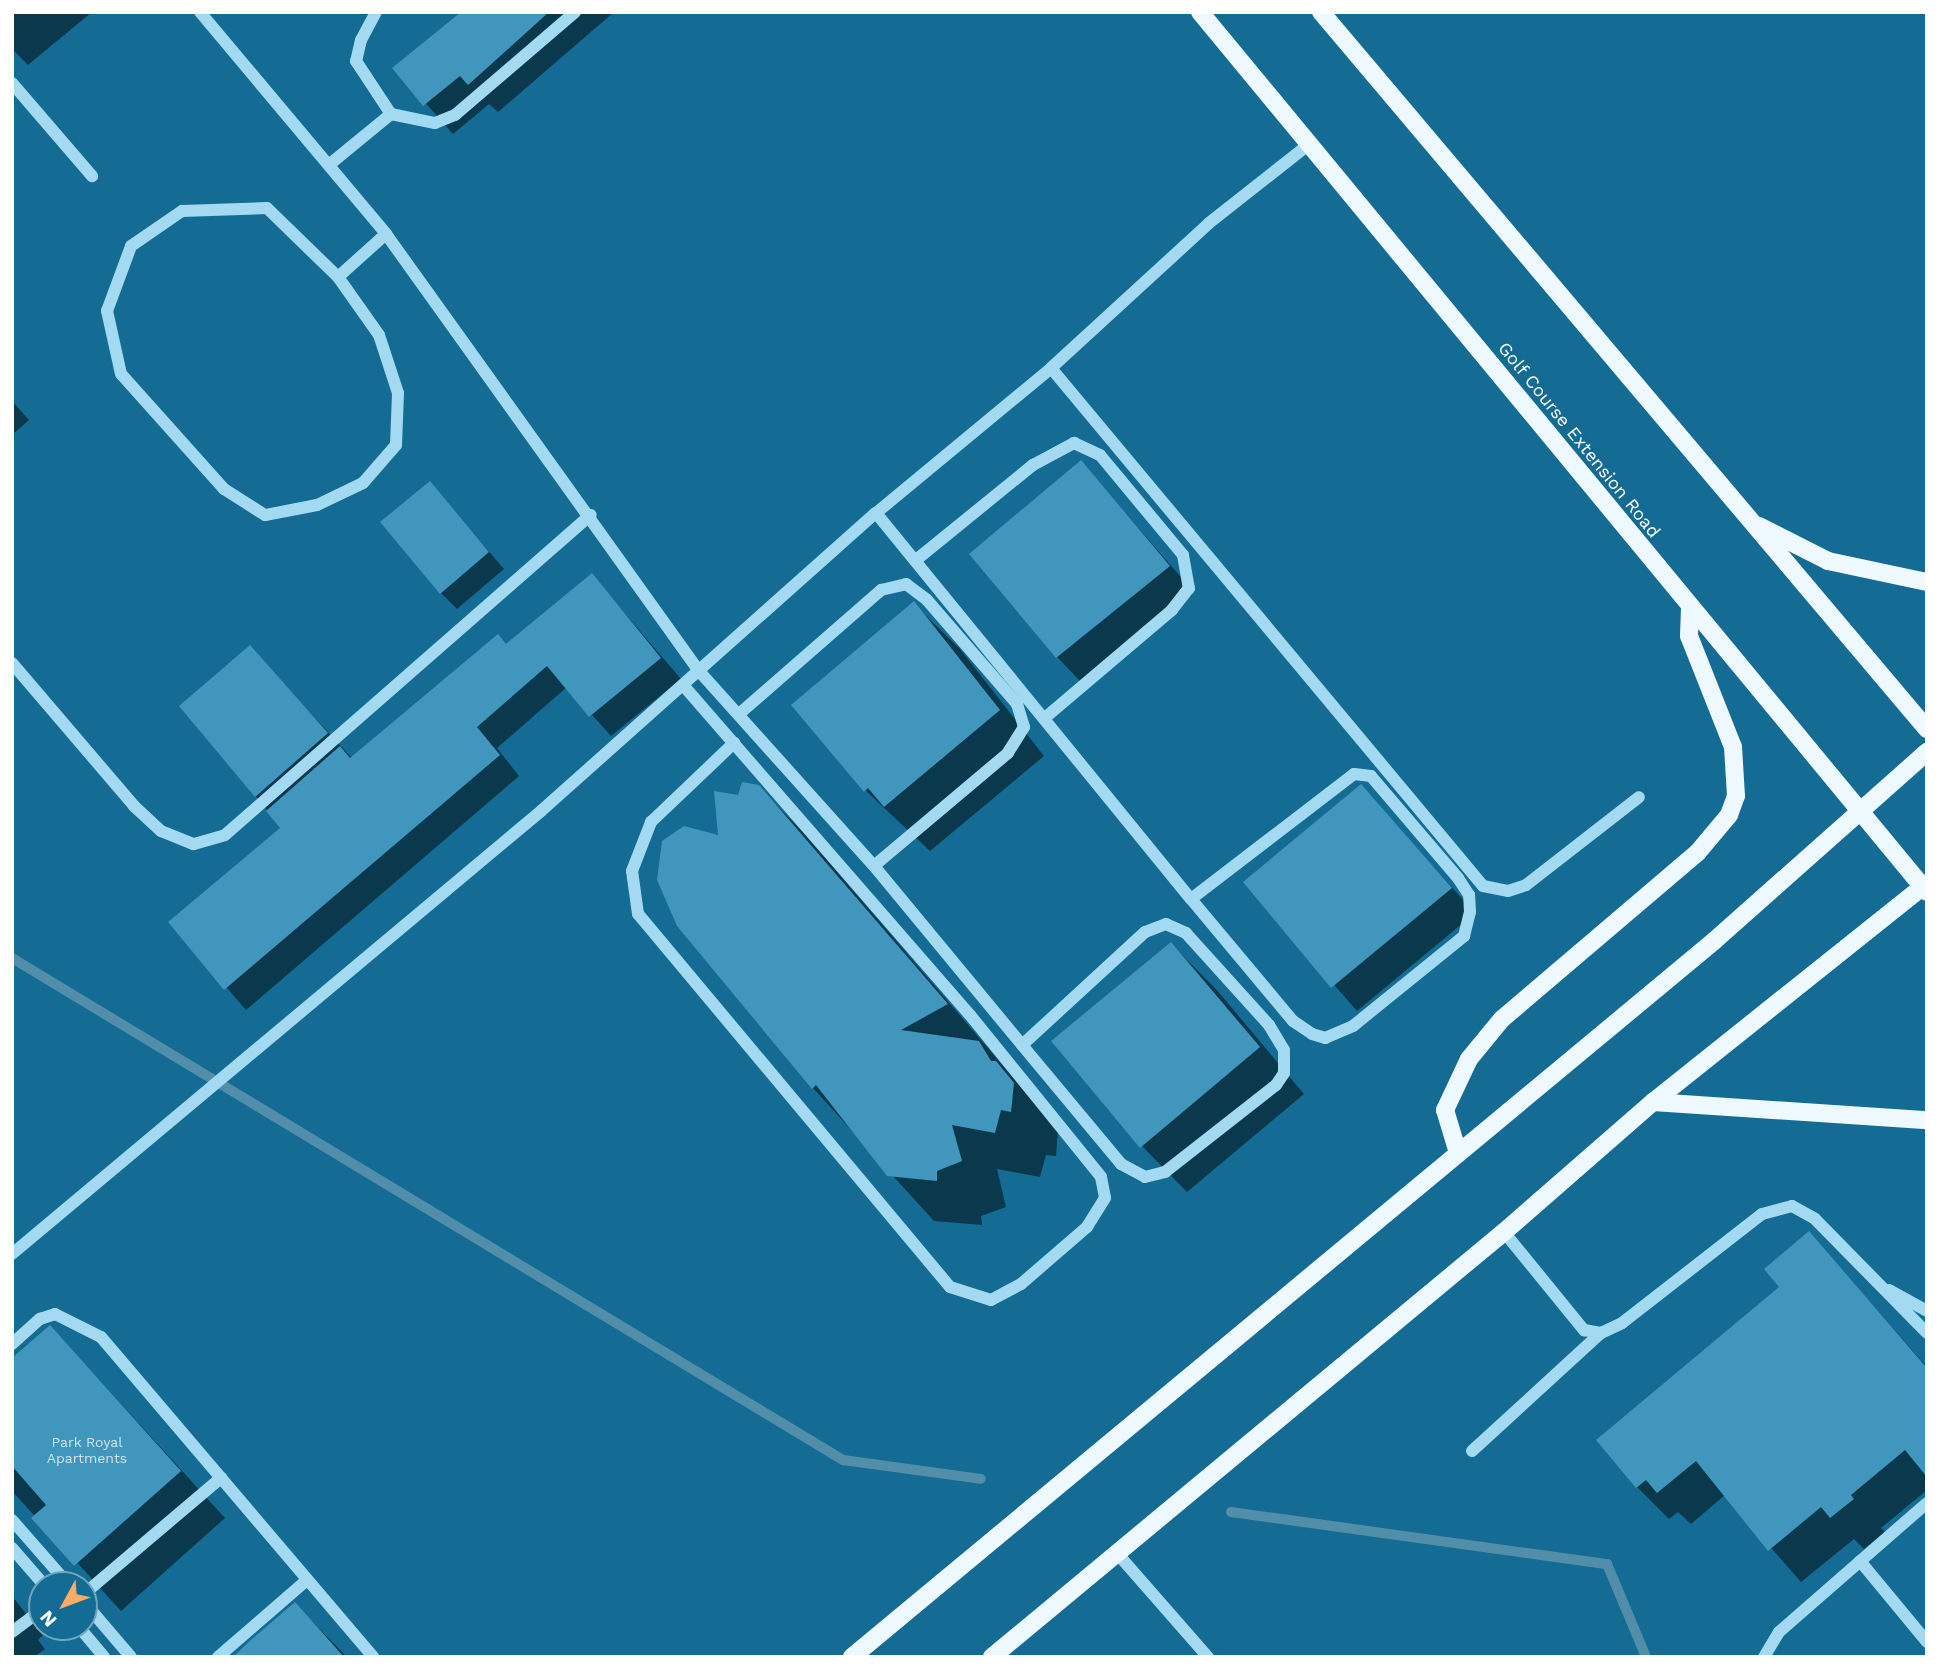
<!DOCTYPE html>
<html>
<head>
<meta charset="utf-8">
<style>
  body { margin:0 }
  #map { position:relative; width:1939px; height:1669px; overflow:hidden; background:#146b93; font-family:"Work Sans",sans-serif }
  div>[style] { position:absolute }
  .shadow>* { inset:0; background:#0007 }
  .stream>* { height:10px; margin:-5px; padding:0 5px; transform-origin:5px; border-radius:5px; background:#528ea9 }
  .building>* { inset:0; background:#4196bd }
  .minor>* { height:12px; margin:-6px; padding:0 6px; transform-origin:6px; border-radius:6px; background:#a3daf2 }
  .major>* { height:18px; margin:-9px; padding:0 9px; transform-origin:9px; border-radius:9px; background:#edf8ff }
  span { translate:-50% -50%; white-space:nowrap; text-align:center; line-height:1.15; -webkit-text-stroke:6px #146b93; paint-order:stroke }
  .number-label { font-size:14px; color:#d0e5ee }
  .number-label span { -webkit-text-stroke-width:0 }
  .street-label { font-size:18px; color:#fff }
  .frame { position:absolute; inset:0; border:14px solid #fff; pointer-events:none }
  .north { position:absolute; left:28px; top:1571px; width:70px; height:70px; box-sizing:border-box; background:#146b93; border:2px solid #72a6be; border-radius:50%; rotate:229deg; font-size:19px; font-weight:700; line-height:28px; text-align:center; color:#fff }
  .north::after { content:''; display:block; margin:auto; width:24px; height:32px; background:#ffac63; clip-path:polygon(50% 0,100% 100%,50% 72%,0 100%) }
</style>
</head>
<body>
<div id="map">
  <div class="shadow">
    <i style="clip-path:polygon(12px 12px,92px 12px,28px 65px,12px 49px)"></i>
    <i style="clip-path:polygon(463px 12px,614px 12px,498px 112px,489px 104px,453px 134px,395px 69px)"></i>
    <i style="clip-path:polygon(12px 401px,29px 420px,12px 435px)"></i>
    <i style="clip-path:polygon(1081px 462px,1193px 591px,1081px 682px,1057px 657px)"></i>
    <i style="clip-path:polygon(430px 483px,504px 569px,457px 609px,441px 593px)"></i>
    <i style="clip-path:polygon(592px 575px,681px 679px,611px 736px,567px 687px,497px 748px,519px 776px,246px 1010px,171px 923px,282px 828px,181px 706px,249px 647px,352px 758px,507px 645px)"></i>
    <i style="clip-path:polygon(914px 604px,960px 649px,1044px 756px,930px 851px,865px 790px)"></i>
    <i style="clip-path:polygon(1360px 786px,1475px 913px,1357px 1011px,1245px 883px)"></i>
    <i style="clip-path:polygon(758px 787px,804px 833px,1058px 1130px,1056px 1156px,1046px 1155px,1040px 1177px,997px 1169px,1006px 1207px,981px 1216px,982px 1225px,934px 1221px,813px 1088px,719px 838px,739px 797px)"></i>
    <i style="clip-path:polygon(1171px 944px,1216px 989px,1304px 1094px,1187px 1192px,1142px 1146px)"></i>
    <i style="clip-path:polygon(1809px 1233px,1927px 1367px,1927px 1490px,1881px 1528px,1885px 1532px,1864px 1549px,1854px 1539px,1801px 1582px,1725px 1495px,1691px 1524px,1678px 1512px,1669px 1519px,1637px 1487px,1781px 1287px)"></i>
    <i style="clip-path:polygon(51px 1327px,225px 1518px,121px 1611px,12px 1491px,12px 1361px)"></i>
    <i style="clip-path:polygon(12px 1596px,43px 1635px,38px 1640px,45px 1649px,34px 1657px,12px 1657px)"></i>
    <i style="clip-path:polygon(295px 1604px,347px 1657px,235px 1657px)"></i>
  </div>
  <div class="stream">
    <i style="left:12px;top:958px;width:971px;rotate:31.14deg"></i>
    <i style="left:843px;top:1460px;width:139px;rotate:7.8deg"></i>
    <i style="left:1231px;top:1512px;width:380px;rotate:7.9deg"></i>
    <i style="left:1607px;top:1564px;width:101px;rotate:67.2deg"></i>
  </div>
  <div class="building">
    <i style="clip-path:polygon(461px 12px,549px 12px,468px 85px,460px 76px,423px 106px,392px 68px)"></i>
    <i style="clip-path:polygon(1081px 460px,1170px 566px,1056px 658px,969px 554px)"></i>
    <i style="clip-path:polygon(430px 481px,489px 552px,440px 594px,380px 522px)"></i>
    <i style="clip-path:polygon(592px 573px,661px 658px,589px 717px,547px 666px,477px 727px,500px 755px,224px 990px,168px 922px,280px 828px,266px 811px,340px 746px,350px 758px,498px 634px,506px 644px)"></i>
    <i style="clip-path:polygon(914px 601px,1000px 710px,884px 807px,868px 788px,864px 792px,791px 705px)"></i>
    <i style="clip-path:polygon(250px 645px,328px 733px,255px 797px,179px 706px)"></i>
    <i style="clip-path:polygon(742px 782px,759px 785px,948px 1004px,901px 1030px,979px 1041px,991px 1061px,996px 1061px,1014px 1083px,1011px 1112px,1001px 1110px,995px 1133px,952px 1125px,962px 1161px,937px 1171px,937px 1181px,887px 1176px,816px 1085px,812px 1089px,677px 926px,657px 880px,662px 841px,684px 826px,718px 835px,714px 791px,738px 795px)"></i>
    <i style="clip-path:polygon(1361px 784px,1452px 888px,1331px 988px,1243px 882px)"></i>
    <i style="clip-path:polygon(1171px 942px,1260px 1047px,1140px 1148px,1051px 1041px)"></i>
    <i style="clip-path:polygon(1809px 1231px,1927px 1368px,1927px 1477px,1905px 1450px,1851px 1495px,1854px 1499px,1830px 1518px,1821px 1507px,1768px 1551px,1696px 1461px,1657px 1493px,1646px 1480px,1636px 1488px,1596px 1440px,1779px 1287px,1764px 1269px)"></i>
    <i style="clip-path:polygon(50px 1325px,181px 1471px,74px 1566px,31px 1518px,46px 1505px,12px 1466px,12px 1358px)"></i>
    <i style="clip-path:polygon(295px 1602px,344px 1657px,233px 1657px,252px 1639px)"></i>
  </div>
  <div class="minor">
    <i style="left:200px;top:12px;width:290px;rotate:50deg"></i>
    <i style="left:386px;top:234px;width:538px;rotate:54.39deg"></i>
    <i style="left:699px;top:671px;width:262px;rotate:48.1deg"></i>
    <i style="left:874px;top:866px;width:232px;rotate:50.4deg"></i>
    <i style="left:1022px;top:1045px;width:155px;rotate:50.2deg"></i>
    <i style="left:1121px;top:1164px;width:27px;rotate:28deg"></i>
    <i style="left:1145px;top:1177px;width:21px;rotate:-14deg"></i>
    <i style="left:1165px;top:1172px;width:141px;rotate:-38.1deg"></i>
    <i style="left:1276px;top:1085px;width:14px;rotate:-56deg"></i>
    <i style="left:1284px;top:1073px;width:23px;rotate:-90deg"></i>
    <i style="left:1284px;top:1050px;width:29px;rotate:-121deg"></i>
    <i style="left:1269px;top:1025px;width:124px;rotate:-132.1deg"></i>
    <i style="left:1186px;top:933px;width:22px;rotate:-156deg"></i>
    <i style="left:1166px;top:924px;width:22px;rotate:159deg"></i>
    <i style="left:1145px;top:932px;width:167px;rotate:137.4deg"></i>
    <i style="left:376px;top:12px;width:32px;rotate:118deg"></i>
    <i style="left:361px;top:40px;width:22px;rotate:103deg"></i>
    <i style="left:356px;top:61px;width:64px;rotate:56.6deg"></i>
    <i style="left:391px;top:114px;width:45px;rotate:11.6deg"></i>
    <i style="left:435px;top:123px;width:22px;rotate:-22deg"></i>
    <i style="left:455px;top:115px;width:158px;rotate:-40.6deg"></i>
    <i style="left:12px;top:83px;width:123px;rotate:49.3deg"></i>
    <i style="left:330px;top:164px;width:79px;rotate:-39.3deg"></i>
    <i style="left:267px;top:208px;width:99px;rotate:44.2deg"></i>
    <i style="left:338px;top:277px;width:71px;rotate:54.7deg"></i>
    <i style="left:379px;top:335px;width:61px;rotate:71.9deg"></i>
    <i style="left:398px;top:393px;width:52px;rotate:92.2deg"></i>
    <i style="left:396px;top:445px;width:50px;rotate:131deg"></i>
    <i style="left:363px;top:483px;width:51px;rotate:154.4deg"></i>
    <i style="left:317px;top:505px;width:53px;rotate:169.1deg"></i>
    <i style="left:265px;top:515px;width:49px;rotate:-147.6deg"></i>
    <i style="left:224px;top:489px;width:154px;rotate:-131.8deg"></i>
    <i style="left:121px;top:374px;width:65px;rotate:-102.5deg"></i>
    <i style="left:107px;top:311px;width:69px;rotate:-69.7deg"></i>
    <i style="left:131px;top:246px;width:62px;rotate:-34.5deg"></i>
    <i style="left:182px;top:211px;width:85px;rotate:-2deg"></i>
    <i style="left:338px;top:277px;width:64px;rotate:-41.9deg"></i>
    <i style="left:1051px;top:368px;width:674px;rotate:50.17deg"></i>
    <i style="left:1483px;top:886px;width:25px;rotate:11deg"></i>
    <i style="left:1508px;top:891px;width:19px;rotate:-18deg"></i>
    <i style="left:1526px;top:885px;width:143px;rotate:-37.9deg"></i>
    <i style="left:876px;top:513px;width:498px;rotate:50.8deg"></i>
    <i style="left:1191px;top:899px;width:159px;rotate:50.1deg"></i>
    <i style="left:1293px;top:1021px;width:23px;rotate:34deg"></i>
    <i style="left:1312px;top:1034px;width:14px;rotate:17deg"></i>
    <i style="left:1325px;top:1038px;width:30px;rotate:-23deg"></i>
    <i style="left:1353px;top:1026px;width:143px;rotate:-39deg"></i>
    <i style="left:1464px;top:936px;width:25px;rotate:-76deg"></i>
    <i style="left:1470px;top:912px;width:17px;rotate:-93deg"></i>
    <i style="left:1469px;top:895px;width:20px;rotate:-123deg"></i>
    <i style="left:1458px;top:878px;width:134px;rotate:-130.5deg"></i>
    <i style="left:1371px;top:776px;width:17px;rotate:-173deg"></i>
    <i style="left:1354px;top:774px;width:205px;rotate:142.5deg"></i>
    <i style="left:916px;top:560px;width:151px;rotate:-39.1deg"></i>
    <i style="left:1033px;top:465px;width:47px;rotate:-28.2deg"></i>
    <i style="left:1074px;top:443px;width:29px;rotate:25deg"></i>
    <i style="left:1100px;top:455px;width:130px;rotate:50.3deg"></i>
    <i style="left:1183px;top:555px;width:34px;rotate:80deg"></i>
    <i style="left:1189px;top:588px;width:28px;rotate:128deg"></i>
    <i style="left:1172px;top:610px;width:165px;rotate:139.7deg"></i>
    <i style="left:12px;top:663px;width:188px;rotate:49.5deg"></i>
    <i style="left:134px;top:806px;width:37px;rotate:43deg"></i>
    <i style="left:161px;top:831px;width:35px;rotate:22deg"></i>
    <i style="left:194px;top:844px;width:32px;rotate:-16deg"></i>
    <i style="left:225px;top:835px;width:486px;rotate:-41.2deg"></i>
    <i style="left:683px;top:685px;width:437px;rotate:49deg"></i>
    <i style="left:970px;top:1015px;width:208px;rotate:51deg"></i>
    <i style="left:1101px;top:1177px;width:21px;rotate:79deg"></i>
    <i style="left:1105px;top:1198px;width:34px;rotate:122deg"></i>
    <i style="left:1087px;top:1227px;width:87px;rotate:139.2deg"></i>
    <i style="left:1021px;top:1284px;width:34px;rotate:152deg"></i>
    <i style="left:991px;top:1300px;width:43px;rotate:-162.4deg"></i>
    <i style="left:950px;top:1287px;width:486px;rotate:-129.9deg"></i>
    <i style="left:638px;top:914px;width:43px;rotate:-97.9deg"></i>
    <i style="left:632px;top:871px;width:53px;rotate:-68.8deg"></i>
    <i style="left:651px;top:822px;width:115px;rotate:-43.6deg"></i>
    <i style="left:739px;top:714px;width:189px;rotate:-41.1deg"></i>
    <i style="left:881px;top:590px;width:26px;rotate:-13deg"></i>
    <i style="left:906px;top:584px;width:26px;rotate:37deg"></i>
    <i style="left:927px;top:600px;width:138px;rotate:49.1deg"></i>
    <i style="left:1017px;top:704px;width:24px;rotate:73deg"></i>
    <i style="left:1024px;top:727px;width:31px;rotate:122deg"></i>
    <i style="left:1008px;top:753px;width:175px;rotate:139.9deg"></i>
    <i style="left:1504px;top:1232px;width:127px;rotate:50.8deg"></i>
    <i style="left:1584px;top:1330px;width:17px;rotate:10deg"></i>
    <i style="left:1601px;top:1333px;width:23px;rotate:-25deg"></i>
    <i style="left:1622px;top:1323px;width:177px;rotate:-37.9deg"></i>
    <i style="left:1762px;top:1214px;width:31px;rotate:-15deg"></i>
    <i style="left:1792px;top:1206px;width:26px;rotate:29deg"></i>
    <i style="left:1815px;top:1219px;width:160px;rotate:45.5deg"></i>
    <i style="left:12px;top:1254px;width:690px;rotate:-39.94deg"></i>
    <i style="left:541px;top:811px;width:448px;rotate:-41.7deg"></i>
    <i style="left:876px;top:513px;width:227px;rotate:-39.6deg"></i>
    <i style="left:1051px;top:368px;width:214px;rotate:-42.5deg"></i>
    <i style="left:1209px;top:223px;width:126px;rotate:-38.2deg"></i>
    <i style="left:1889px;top:1290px;width:43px;rotate:28.9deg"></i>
    <i style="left:12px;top:1344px;width:38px;rotate:-42deg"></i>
    <i style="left:40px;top:1319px;width:16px;rotate:-18deg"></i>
    <i style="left:55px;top:1314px;width:51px;rotate:26.6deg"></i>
    <i style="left:101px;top:1337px;width:420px;rotate:49.6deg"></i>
    <i style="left:1472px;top:1451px;width:175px;rotate:-42.5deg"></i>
    <i style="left:12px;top:1520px;width:86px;rotate:48.8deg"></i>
    <i style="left:12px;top:1548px;width:49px;rotate:49.1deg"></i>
    <i style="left:1116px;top:1552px;width:140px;rotate:48.8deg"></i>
    <i style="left:1860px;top:1561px;width:105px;rotate:50.4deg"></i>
    <i style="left:84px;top:1594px;width:180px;rotate:-40.3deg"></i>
    <i style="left:84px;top:1602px;width:72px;rotate:49.5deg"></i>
    <i style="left:79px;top:1627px;width:39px;rotate:50deg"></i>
    <i style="left:12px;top:1632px;width:38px;rotate:-37deg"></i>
    <i style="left:218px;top:1657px;width:118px;rotate:-40.9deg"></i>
    <i style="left:1764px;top:1657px;width:29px;rotate:-59deg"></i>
    <i style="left:1779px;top:1632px;width:196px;rotate:-41.1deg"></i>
  </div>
  <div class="major">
    <i style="left:1200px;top:12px;width:1141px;rotate:50.44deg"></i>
    <i style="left:1321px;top:12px;width:939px;rotate:49.8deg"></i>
    <i style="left:1759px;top:526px;width:77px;rotate:26.9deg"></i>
    <i style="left:1828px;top:561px;width:101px;rotate:12deg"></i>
    <i style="left:1653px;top:1102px;width:275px;rotate:3.8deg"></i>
    <i style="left:1458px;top:1153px;width:45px;rotate:-106.8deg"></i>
    <i style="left:1445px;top:1110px;width:56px;rotate:-64.8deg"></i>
    <i style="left:1469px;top:1059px;width:52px;rotate:-50.5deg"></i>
    <i style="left:1502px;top:1019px;width:257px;rotate:-40.4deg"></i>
    <i style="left:1698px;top:852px;width:48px;rotate:-50deg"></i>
    <i style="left:1729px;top:815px;width:20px;rotate:-70deg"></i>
    <i style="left:1736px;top:796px;width:49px;rotate:-93.5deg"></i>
    <i style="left:1733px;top:747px;width:119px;rotate:-111.6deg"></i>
    <i style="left:1689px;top:636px;width:27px;rotate:-88deg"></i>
    <i style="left:852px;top:1657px;width:1121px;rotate:-39.71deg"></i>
    <i style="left:1714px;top:941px;width:285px;rotate:-41.6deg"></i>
    <i style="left:992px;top:1657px;width:665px;rotate:-39.7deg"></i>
    <i style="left:1504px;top:1232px;width:198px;rotate:-41.1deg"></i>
    <i style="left:1653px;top:1102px;width:351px;rotate:-38.6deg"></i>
  </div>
  <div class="number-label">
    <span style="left:87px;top:1450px">Park Royal<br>Apartments</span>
  </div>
  <div class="street-label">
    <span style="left:1579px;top:440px;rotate:51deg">Golf Course Extension Road</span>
  </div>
  <div class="frame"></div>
  <div class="north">N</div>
</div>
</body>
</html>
